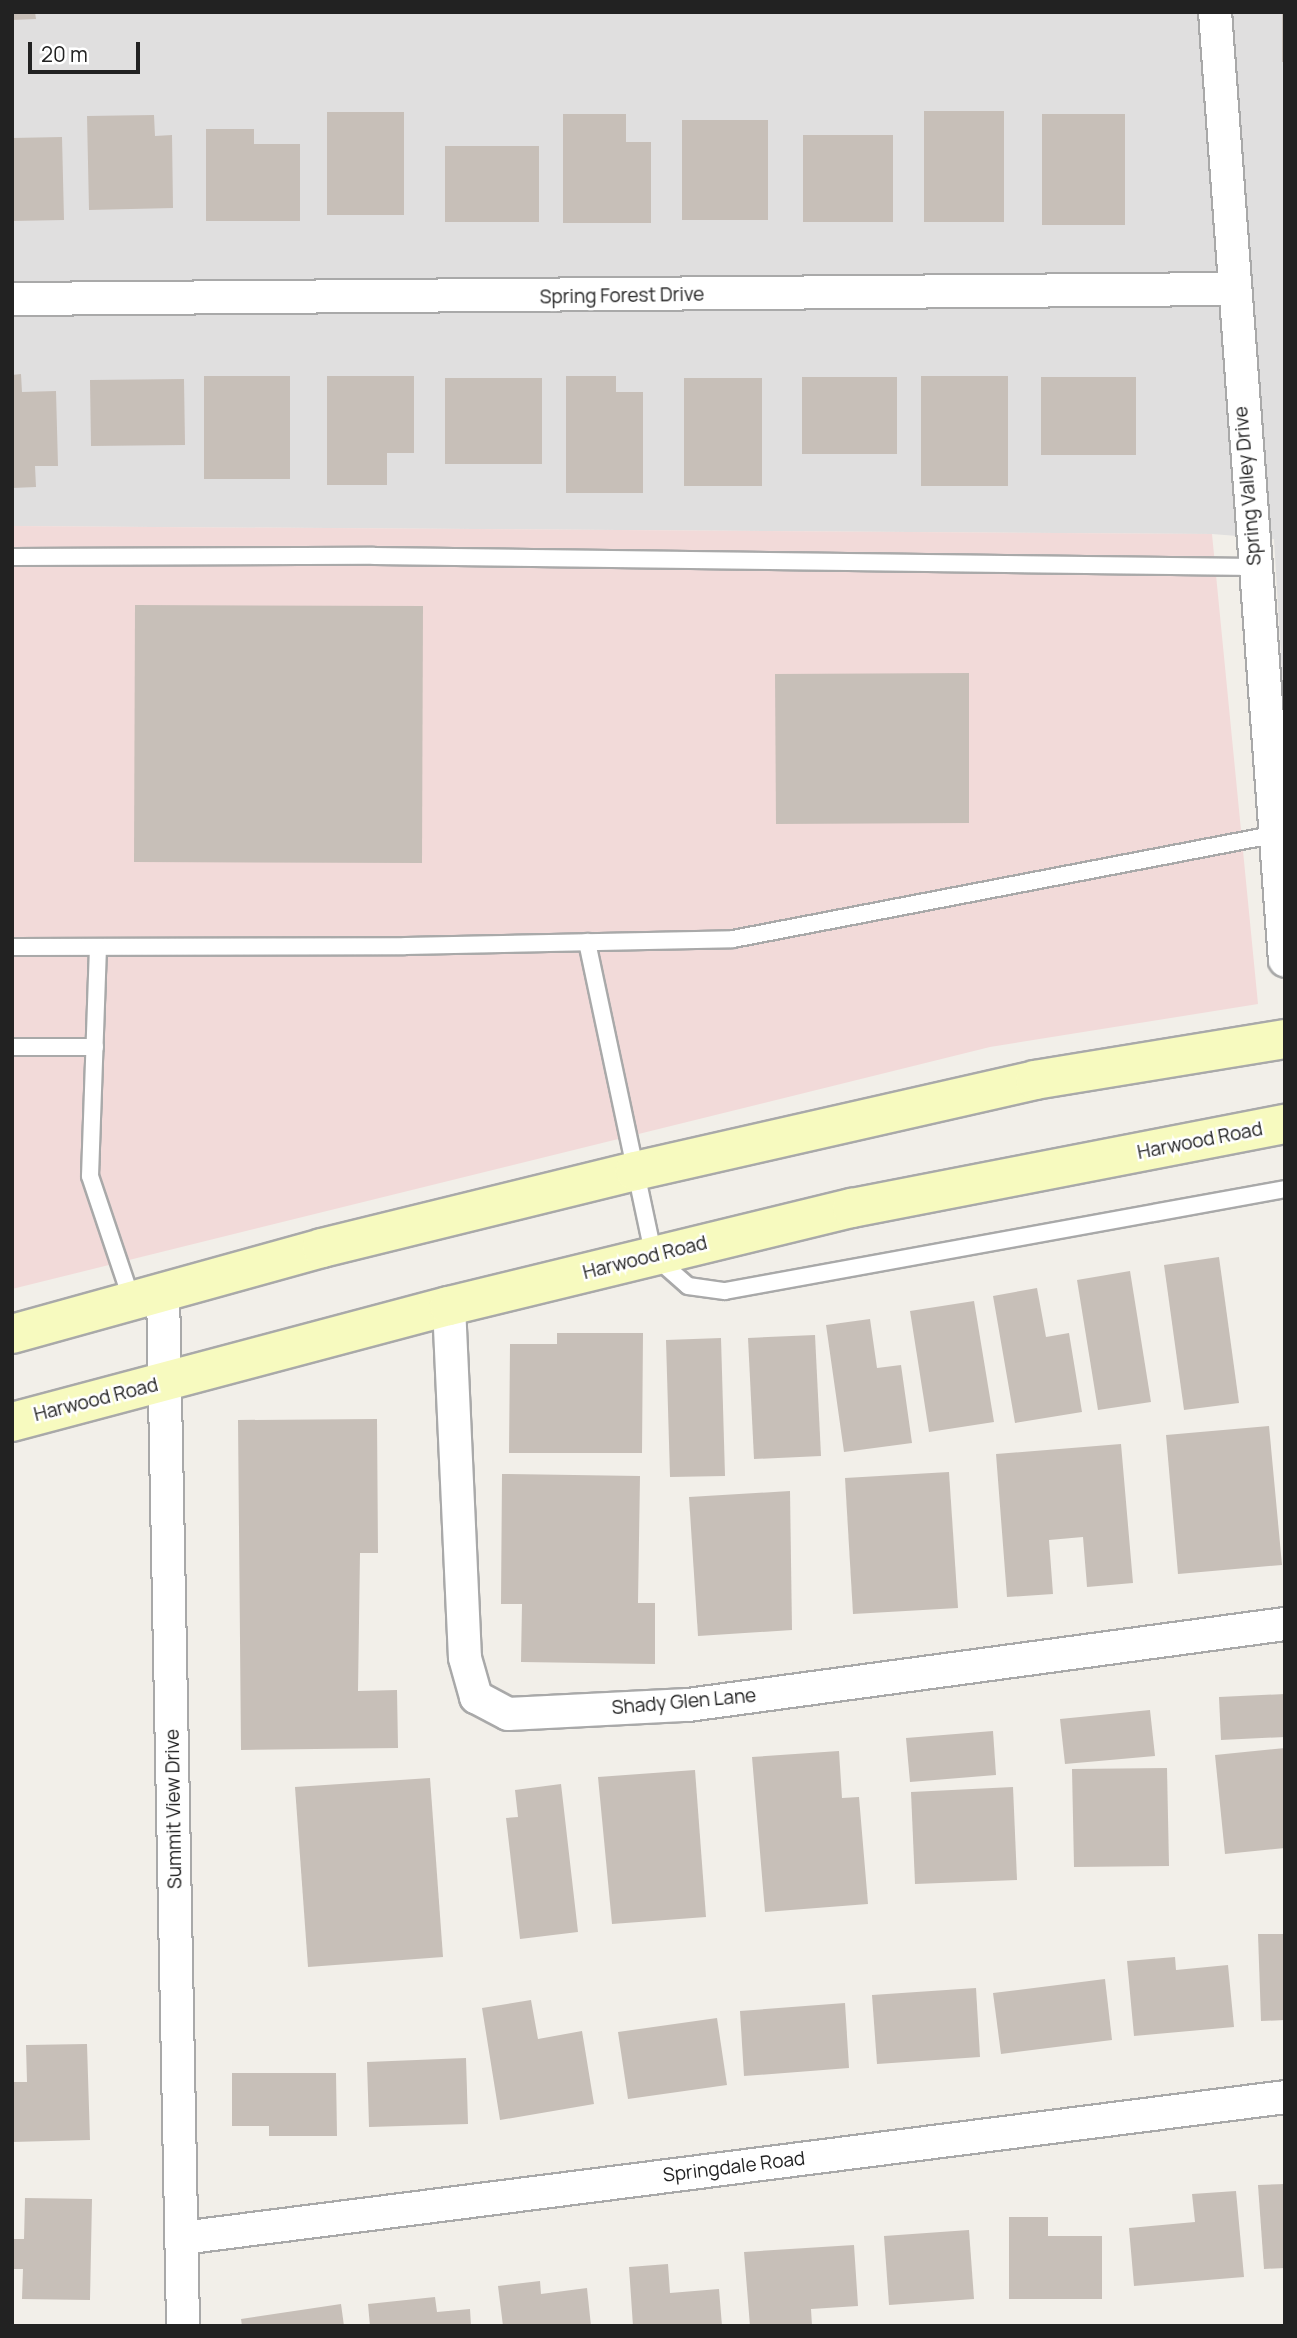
<!DOCTYPE html>
<html>
<head>
<meta charset="utf-8">
<style>
  body { margin:0 }
  #map { position:relative; width:1297px; height:2338px; overflow:hidden; background:#f2efe9; font-family:Manrope,sans-serif }
  div>[style] { position:absolute }
  .residential>* { inset:0; background:#e0dfdf }
  .commercial>* { inset:0; background:#f2dad9 }
  .building>* { inset:0; background:#c7bfb8 }
  .roads { filter:drop-shadow(2px 0 #a9a9a9) drop-shadow(-2px 0 #a9a9a9) drop-shadow(0 2px #a9a9a9) drop-shadow(0 -2px #a9a9a9) }
  .lane>* { height:16px; margin:-8px; padding:0 8px; transform-origin:8px; border-radius:8px; background:#fff }
  .street>* { height:32px; margin:-16px; padding:0 16px; transform-origin:16px; border-radius:16px; background:#fff }
  .secondary>* { height:38px; margin:-19px; padding:0 19px; transform-origin:19px; border-radius:19px; background:#f7fabf }
  span { translate:-50% -50%; white-space:nowrap; text-align:center; line-height:1.15; -webkit-text-stroke:5px #fff; paint-order:stroke }
  .street-label { font-size:19px; color:#222 }
  .frame { position:absolute; inset:0; border:14px solid #222; pointer-events:none }
  .scale { position:absolute; left:28px; top:42px; width:112px; height:32px; box-sizing:border-box; border:4px solid #222; border-top:0; padding-left:9px; font-size:21px; line-height:24px; white-space:nowrap; color:#222; -webkit-text-stroke:5px #fff; paint-order:stroke }
</style>
</head>
<body>
<div id="map">
  <div class="residential">
    <i style="clip-path:polygon(12px 12px,1285px 12px,1285px 726px,1274px 539px,1212px 534px,12px 526px)"></i>
  </div>
  <div class="commercial">
    <i style="clip-path:polygon(12px 526px,1212px 534px,1258px 1004px,990px 1047px,12px 1289px)"></i>
  </div>
  <div class="building">
    <i style="clip-path:polygon(12px 12px,35px 12px,36px 19px,12px 20px)"></i>
    <i style="clip-path:polygon(1282px 12px,1285px 12px,1285px 62px,1282px 62px)"></i>
    <i style="clip-path:polygon(924px 111px,1004px 111px,1004px 222px,924px 222px)"></i>
    <i style="clip-path:polygon(327px 112px,404px 112px,404px 215px,327px 215px)"></i>
    <i style="clip-path:polygon(563px 114px,626px 114px,626px 142px,651px 142px,651px 223px,563px 223px)"></i>
    <i style="clip-path:polygon(1042px 114px,1125px 114px,1125px 225px,1042px 225px)"></i>
    <i style="clip-path:polygon(154px 115px,155px 136px,172px 135px,173px 208px,89px 210px,87px 116px)"></i>
    <i style="clip-path:polygon(682px 120px,768px 120px,768px 220px,682px 220px)"></i>
    <i style="clip-path:polygon(206px 129px,254px 129px,254px 144px,300px 144px,300px 221px,206px 221px)"></i>
    <i style="clip-path:polygon(803px 135px,893px 135px,893px 222px,803px 222px)"></i>
    <i style="clip-path:polygon(62px 137px,64px 220px,12px 221px,12px 138px)"></i>
    <i style="clip-path:polygon(445px 146px,539px 146px,539px 222px,445px 222px)"></i>
    <i style="clip-path:polygon(21px 374px,22px 392px,56px 391px,58px 466px,35px 466px,36px 487px,12px 488px,12px 375px)"></i>
    <i style="clip-path:polygon(204px 376px,290px 376px,290px 479px,204px 479px)"></i>
    <i style="clip-path:polygon(327px 376px,414px 376px,414px 453px,387px 453px,387px 485px,327px 485px)"></i>
    <i style="clip-path:polygon(566px 376px,616px 376px,616px 392px,643px 392px,643px 493px,566px 493px)"></i>
    <i style="clip-path:polygon(921px 376px,1008px 376px,1008px 486px,921px 486px)"></i>
    <i style="clip-path:polygon(802px 377px,897px 377px,897px 454px,802px 454px)"></i>
    <i style="clip-path:polygon(1041px 377px,1136px 377px,1136px 455px,1041px 455px)"></i>
    <i style="clip-path:polygon(445px 378px,542px 378px,542px 464px,445px 464px)"></i>
    <i style="clip-path:polygon(684px 378px,762px 378px,762px 486px,684px 486px)"></i>
    <i style="clip-path:polygon(184px 379px,185px 445px,91px 446px,90px 380px)"></i>
    <i style="clip-path:polygon(135px 605px,423px 606px,422px 863px,134px 862px)"></i>
    <i style="clip-path:polygon(969px 673px,969px 823px,776px 824px,775px 674px)"></i>
    <i style="clip-path:polygon(1219px 1257px,1239px 1403px,1184px 1410px,1164px 1265px)"></i>
    <i style="clip-path:polygon(1130px 1271px,1151px 1402px,1098px 1410px,1077px 1280px)"></i>
    <i style="clip-path:polygon(1037px 1288px,1046px 1337px,1069px 1333px,1082px 1412px,1015px 1423px,993px 1296px)"></i>
    <i style="clip-path:polygon(974px 1301px,994px 1422px,929px 1432px,910px 1311px)"></i>
    <i style="clip-path:polygon(870px 1319px,877px 1368px,901px 1365px,912px 1443px,844px 1452px,826px 1325px)"></i>
    <i style="clip-path:polygon(557px 1333px,643px 1333px,642px 1453px,509px 1453px,510px 1344px,557px 1344px)"></i>
    <i style="clip-path:polygon(815px 1335px,821px 1456px,754px 1459px,748px 1338px)"></i>
    <i style="clip-path:polygon(721px 1338px,725px 1476px,670px 1477px,666px 1340px)"></i>
    <i style="clip-path:polygon(377px 1419px,378px 1553px,360px 1553px,358px 1691px,397px 1690px,398px 1748px,241px 1750px,238px 1420px)"></i>
    <i style="clip-path:polygon(1269px 1426px,1282px 1565px,1178px 1574px,1166px 1435px)"></i>
    <i style="clip-path:polygon(1121px 1444px,1133px 1583px,1087px 1587px,1083px 1537px,1049px 1540px,1053px 1594px,1007px 1597px,996px 1454px)"></i>
    <i style="clip-path:polygon(949px 1472px,958px 1608px,853px 1614px,845px 1478px)"></i>
    <i style="clip-path:polygon(502px 1474px,640px 1476px,638px 1603px,655px 1603px,655px 1664px,521px 1662px,522px 1604px,501px 1604px)"></i>
    <i style="clip-path:polygon(790px 1491px,792px 1630px,698px 1636px,689px 1497px)"></i>
    <i style="clip-path:polygon(1285px 1694px,1285px 1737px,1221px 1740px,1219px 1697px)"></i>
    <i style="clip-path:polygon(1150px 1710px,1155px 1756px,1065px 1764px,1060px 1719px)"></i>
    <i style="clip-path:polygon(993px 1731px,996px 1775px,910px 1782px,906px 1738px)"></i>
    <i style="clip-path:polygon(1285px 1748px,1285px 1848px,1225px 1854px,1215px 1755px)"></i>
    <i style="clip-path:polygon(839px 1751px,842px 1798px,859px 1797px,868px 1904px,765px 1912px,752px 1757px)"></i>
    <i style="clip-path:polygon(1167px 1768px,1169px 1866px,1074px 1867px,1072px 1769px)"></i>
    <i style="clip-path:polygon(695px 1770px,706px 1917px,612px 1924px,598px 1777px)"></i>
    <i style="clip-path:polygon(430px 1778px,443px 1957px,308px 1967px,295px 1787px)"></i>
    <i style="clip-path:polygon(561px 1784px,578px 1932px,520px 1939px,506px 1818px,518px 1817px,515px 1790px)"></i>
    <i style="clip-path:polygon(1013px 1787px,1017px 1880px,915px 1884px,911px 1792px)"></i>
    <i style="clip-path:polygon(1258px 1934px,1285px 1934px,1285px 2020px,1261px 2021px)"></i>
    <i style="clip-path:polygon(1175px 1957px,1176px 1970px,1228px 1965px,1234px 2027px,1134px 2036px,1127px 1961px)"></i>
    <i style="clip-path:polygon(1105px 1979px,1112px 2040px,1001px 2054px,993px 1993px)"></i>
    <i style="clip-path:polygon(976px 1988px,980px 2057px,877px 2064px,872px 1995px)"></i>
    <i style="clip-path:polygon(531px 2000px,538px 2039px,582px 2031px,594px 2104px,500px 2120px,482px 2008px)"></i>
    <i style="clip-path:polygon(845px 2003px,849px 2068px,744px 2076px,740px 2011px)"></i>
    <i style="clip-path:polygon(717px 2018px,727px 2085px,628px 2099px,618px 2032px)"></i>
    <i style="clip-path:polygon(87px 2044px,90px 2140px,12px 2142px,12px 2082px,27px 2082px,26px 2045px)"></i>
    <i style="clip-path:polygon(466px 2058px,468px 2124px,369px 2127px,367px 2062px)"></i>
    <i style="clip-path:polygon(232px 2073px,336px 2073px,337px 2136px,269px 2136px,269px 2126px,232px 2126px)"></i>
    <i style="clip-path:polygon(1285px 2184px,1285px 2268px,1264px 2269px,1258px 2185px)"></i>
    <i style="clip-path:polygon(1236px 2191px,1244px 2277px,1134px 2286px,1129px 2228px,1195px 2222px,1192px 2194px)"></i>
    <i style="clip-path:polygon(25px 2198px,92px 2199px,90px 2300px,22px 2299px,23px 2269px,12px 2269px,12px 2239px,24px 2239px)"></i>
    <i style="clip-path:polygon(1009px 2217px,1048px 2217px,1048px 2236px,1102px 2236px,1102px 2299px,1009px 2299px)"></i>
    <i style="clip-path:polygon(969px 2230px,974px 2299px,889px 2305px,884px 2236px)"></i>
    <i style="clip-path:polygon(854px 2245px,858px 2306px,811px 2309px,812px 2326px,750px 2326px,744px 2252px)"></i>
    <i style="clip-path:polygon(668px 2264px,670px 2293px,719px 2289px,722px 2326px,633px 2326px,629px 2267px)"></i>
    <i style="clip-path:polygon(540px 2281px,541px 2294px,587px 2288px,591px 2326px,503px 2326px,498px 2286px)"></i>
    <i style="clip-path:polygon(435px 2297px,437px 2312px,470px 2309px,471px 2326px,370px 2326px,368px 2304px)"></i>
    <i style="clip-path:polygon(341px 2304px,344px 2326px,242px 2326px,241px 2319px)"></i>
  </div>
  <div class="roads">
    <div class="lane">
      <i style="left:12px;top:557px;width:362px;rotate:-0.2deg"></i>
      <i style="left:374px;top:556px;width:881px;rotate:0.72deg"></i>
      <i style="left:587px;top:942px;width:321px;rotate:78deg"></i>
      <i style="left:654px;top:1256px;width:45px;rotate:41.4deg"></i>
      <i style="left:688px;top:1286px;width:37px;rotate:8deg"></i>
      <i style="left:725px;top:1291px;width:569px;rotate:-10.32deg"></i>
      <i style="left:12px;top:947px;width:393px;rotate:-0.1deg"></i>
      <i style="left:405px;top:946px;width:328px;rotate:-1.2deg"></i>
      <i style="left:733px;top:939px;width:554px;rotate:-10.92deg"></i>
      <i style="left:98px;top:947px;width:229px;rotate:92deg"></i>
      <i style="left:90px;top:1176px;width:132px;rotate:71.4deg"></i>
      <i style="left:12px;top:1047px;width:83px"></i>
    </div>
    <div class="street">
      <i style="left:1215px;top:12px;width:951px;rotate:85.78deg"></i>
      <i style="left:12px;top:299px;width:1220px;rotate:-0.47deg"></i>
      <i style="left:163px;top:1292px;width:1034px;rotate:88.89deg"></i>
      <i style="left:449px;top:1306px;width:352px;rotate:87.4deg"></i>
      <i style="left:465px;top:1658px;width:41px;rotate:74.2deg"></i>
      <i style="left:476px;top:1697px;width:36px;rotate:28deg"></i>
      <i style="left:508px;top:1714px;width:180px;rotate:-2.9deg"></i>
      <i style="left:688px;top:1705px;width:602px;rotate:-7.73deg"></i>
      <i style="left:182px;top:2238px;width:1112px;rotate:-7.28deg"></i>
    </div>
    <div class="secondary">
      <i style="left:12px;top:1334px;width:322px;rotate:-15.5deg"></i>
      <i style="left:322px;top:1248px;width:322px;rotate:-13.8deg"></i>
      <i style="left:635px;top:1171px;width:410px;rotate:-12.8deg"></i>
      <i style="left:1035px;top:1080px;width:253px;rotate:-9.3deg"></i>
      <i style="left:12px;top:1422px;width:452px;rotate:-14.9deg"></i>
      <i style="left:449px;top:1306px;width:415px;rotate:-13.7deg"></i>
      <i style="left:852px;top:1208px;width:441px;rotate:-11deg"></i>
    </div>
  </div>
  <div class="street-label">
    <span style="left:622px;top:296px;rotate:-1deg">Spring Forest Drive</span>
    <span style="left:1248px;top:486px;rotate:-95deg">Spring Valley Drive</span>
    <span style="left:1200px;top:1141px;rotate:-11deg">Harwood Road</span>
    <span style="left:645px;top:1258px;rotate:-14deg">Harwood Road</span>
    <span style="left:96px;top:1400px;rotate:-14deg">Harwood Road</span>
    <span style="left:684px;top:1702px;rotate:-5deg">Shady Glen Lane</span>
    <span style="left:174px;top:1809px;rotate:-91deg">Summit View Drive</span>
    <span style="left:734px;top:2167px;rotate:-7deg">Springdale Road</span>
  </div>
  <div class="frame"></div>
  <div class="scale">20 m</div>
</div>
</body>
</html>
